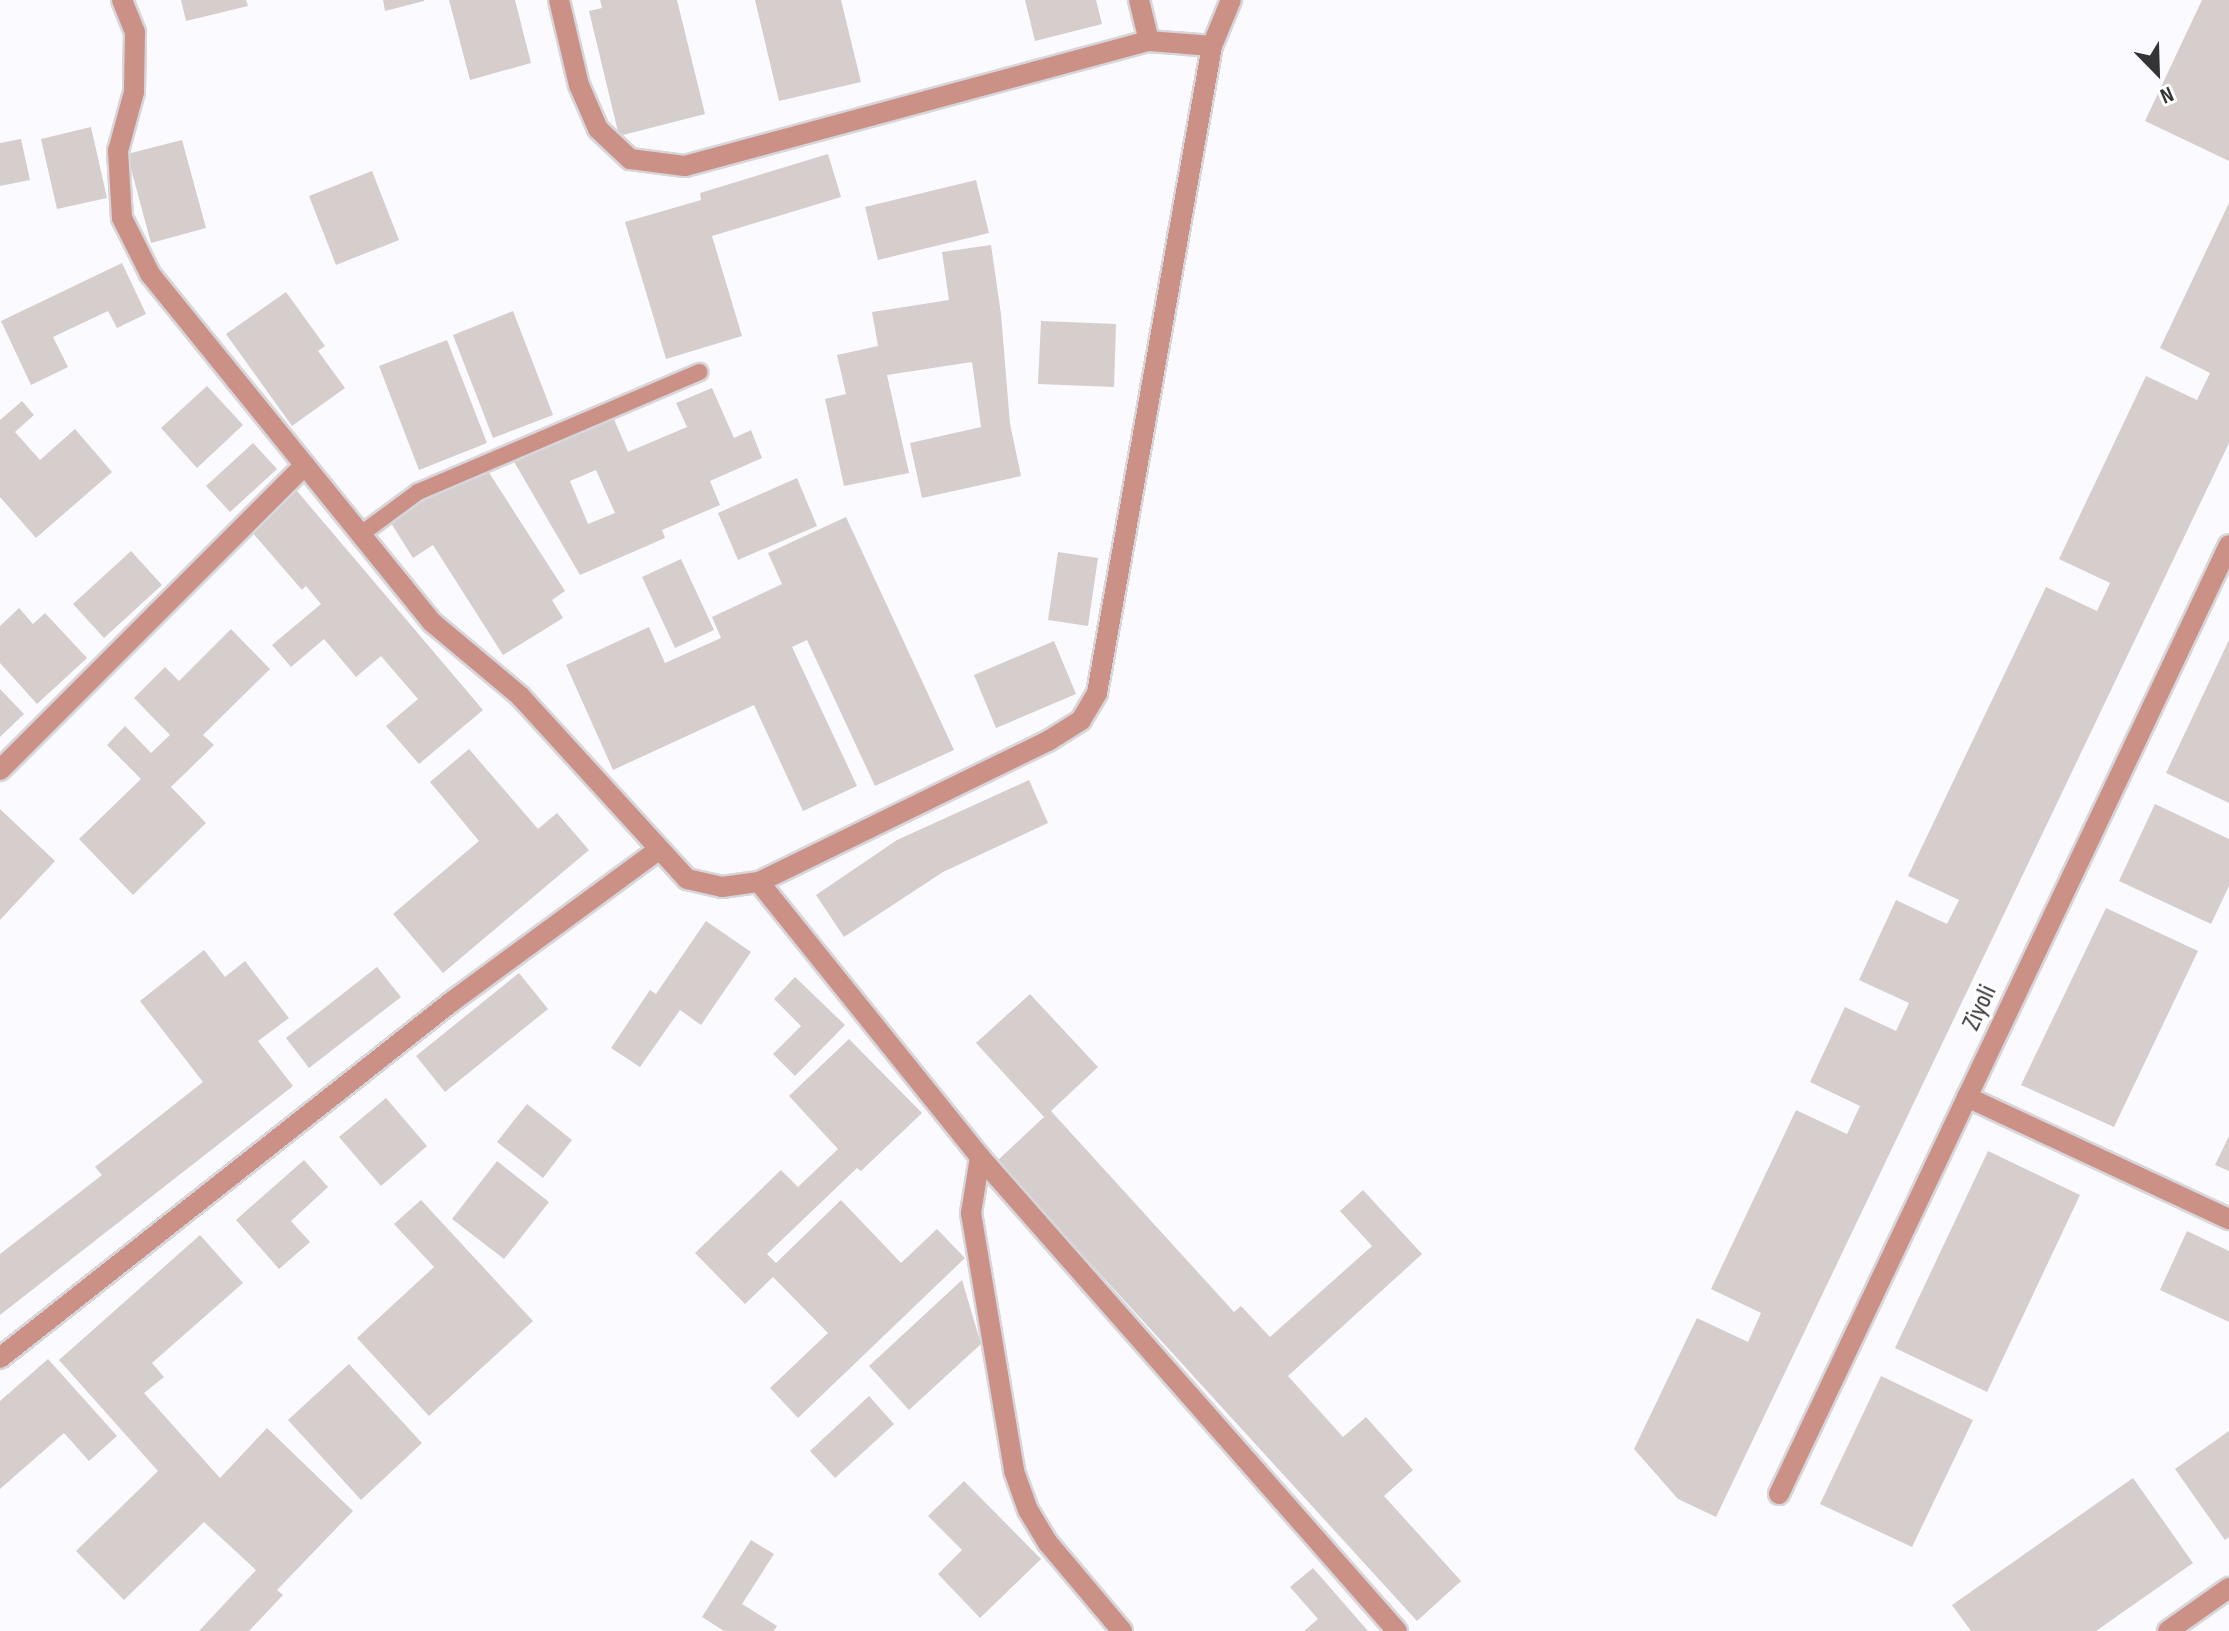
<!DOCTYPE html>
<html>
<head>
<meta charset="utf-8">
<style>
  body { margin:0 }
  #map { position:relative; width:2229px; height:1631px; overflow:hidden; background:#fbfaff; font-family:"Sofia Sans Condensed",sans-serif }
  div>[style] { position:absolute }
  .building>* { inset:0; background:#d6cecd }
  .roads { filter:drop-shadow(2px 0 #d7d6db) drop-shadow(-2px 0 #d7d6db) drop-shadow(0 2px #d7d6db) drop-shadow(0 -2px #d7d6db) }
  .lane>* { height:16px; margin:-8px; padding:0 8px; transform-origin:8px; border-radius:8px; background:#cb9187 }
  .street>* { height:20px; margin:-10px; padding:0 10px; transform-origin:10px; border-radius:10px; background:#cb9187 }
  span { translate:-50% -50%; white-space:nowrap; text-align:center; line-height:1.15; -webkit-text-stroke:6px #fff; paint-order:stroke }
  .street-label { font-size:26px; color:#343436 }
  .north { position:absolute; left:2117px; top:32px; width:80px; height:80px; -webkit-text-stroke:6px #fff; paint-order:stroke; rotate:157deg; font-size:22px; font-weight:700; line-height:32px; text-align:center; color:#343436 }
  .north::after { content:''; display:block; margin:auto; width:28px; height:36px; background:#343436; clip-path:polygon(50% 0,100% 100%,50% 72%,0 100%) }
</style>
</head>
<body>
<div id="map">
  <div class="building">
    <i style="clip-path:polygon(181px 0,246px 0,248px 6px,186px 21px)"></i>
    <i style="clip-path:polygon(383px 0,424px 0,424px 1px,385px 11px)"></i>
    <i style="clip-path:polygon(449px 0,515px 0,531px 63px,470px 80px)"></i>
    <i style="clip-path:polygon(600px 0,677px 0,705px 114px,619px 136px,589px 11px,602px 8px)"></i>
    <i style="clip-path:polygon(755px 0,841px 0,861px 82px,779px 101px)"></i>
    <i style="clip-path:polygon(1025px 0,1096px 0,1102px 24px,1035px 41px)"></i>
    <i style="clip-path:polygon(2202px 0,2229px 0,2229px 161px,2145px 121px)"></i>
    <i style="clip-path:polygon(91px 127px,107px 198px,57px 209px,41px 139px)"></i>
    <i style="clip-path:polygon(21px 139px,30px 180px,0 186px,0 143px)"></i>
    <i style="clip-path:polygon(182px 140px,206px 228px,151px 243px,127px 154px)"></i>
    <i style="clip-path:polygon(828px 154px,841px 197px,712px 236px,742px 336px,666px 359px,625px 222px,701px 200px,700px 193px)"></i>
    <i style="clip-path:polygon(372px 171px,399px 240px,336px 265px,309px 196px)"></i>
    <i style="clip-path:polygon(976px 180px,989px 233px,878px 260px,865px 207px)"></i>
    <i style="clip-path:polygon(2229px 203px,2229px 443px,1716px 1517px,1678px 1499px,1634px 1449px,1697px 1318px,1748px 1342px,1761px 1313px,1711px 1289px,1796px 1110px,1847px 1134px,1860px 1106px,1810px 1082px,1845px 1007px,1896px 1031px,1909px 1003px,1859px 980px,1896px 900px,1947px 924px,1959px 900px,1908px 876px,2046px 587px,2097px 611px,2110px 583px,2059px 559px,2146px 376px,2197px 400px,2210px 373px,2160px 348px)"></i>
    <i style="clip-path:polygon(991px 245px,1001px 314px,1010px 424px,1021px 476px,922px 498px,910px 443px,981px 427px,972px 362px,887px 375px,909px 473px,844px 486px,825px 399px,846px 394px,837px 355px,878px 346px,872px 312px,949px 300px,942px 252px)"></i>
    <i style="clip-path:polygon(122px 263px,146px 314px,117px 328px,108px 311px,53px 337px,68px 367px,31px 385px,1px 321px)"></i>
    <i style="clip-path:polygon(286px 292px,325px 346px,318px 351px,345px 388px,292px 426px,226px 334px)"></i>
    <i style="clip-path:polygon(513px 311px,553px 415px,493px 438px,453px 335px)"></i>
    <i style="clip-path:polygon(1041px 321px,1116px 324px,1114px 387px,1038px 384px)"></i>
    <i style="clip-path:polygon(447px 340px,487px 443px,419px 470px,379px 366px)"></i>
    <i style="clip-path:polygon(207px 386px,243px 425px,197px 468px,161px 428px)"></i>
    <i style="clip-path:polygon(evenodd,712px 388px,734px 438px,751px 430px,762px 458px,710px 481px,720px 505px,662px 530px,665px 538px,580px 575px,513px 460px,613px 417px,628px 452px,687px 427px,676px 403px,712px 388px,596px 470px,615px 513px,588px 524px,570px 481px,596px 470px)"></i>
    <i style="clip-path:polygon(22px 401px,34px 415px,15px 432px,40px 460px,75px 429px,112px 472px,36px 538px,0 497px,0 420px)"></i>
    <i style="clip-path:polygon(253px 443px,277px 469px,230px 512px,206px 486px)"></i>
    <i style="clip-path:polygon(486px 468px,565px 591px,552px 600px,563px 618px,503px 655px,433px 545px,413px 558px,389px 520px,431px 493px)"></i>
    <i style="clip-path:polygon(797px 478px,817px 526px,738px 560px,718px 513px)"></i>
    <i style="clip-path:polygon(297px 491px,483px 710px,419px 764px,386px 726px,418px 699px,381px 656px,356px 677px,324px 639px,291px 667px,272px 645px,321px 604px,306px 586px,302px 590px,251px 531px)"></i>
    <i style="clip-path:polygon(846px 517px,954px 750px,875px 786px,807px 640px,792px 647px,857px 786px,803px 811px,754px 705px,613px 770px,566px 665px,649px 627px,665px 663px,721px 638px,712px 617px,782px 584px,768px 553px)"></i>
    <i style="clip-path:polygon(131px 551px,162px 585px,104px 638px,73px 604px)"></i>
    <i style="clip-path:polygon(1058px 552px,1098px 558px,1088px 626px,1048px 620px)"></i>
    <i style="clip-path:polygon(681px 559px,714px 630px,675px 648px,642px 577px)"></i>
    <i style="clip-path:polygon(19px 608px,33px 624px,45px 613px,87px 658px,37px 704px,0 663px,0 626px)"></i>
    <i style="clip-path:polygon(231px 629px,270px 669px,203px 735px,214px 745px,171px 787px,206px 823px,133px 895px,79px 839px,141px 779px,107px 745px,125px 726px,151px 753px,170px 735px,134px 698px,165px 667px,179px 681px)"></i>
    <i style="clip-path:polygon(2229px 640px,2229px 803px,2166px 773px)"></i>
    <i style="clip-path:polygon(1054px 641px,1076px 694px,996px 728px,974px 675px)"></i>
    <i style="clip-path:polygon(0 689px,24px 714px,0 737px)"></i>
    <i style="clip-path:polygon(469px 749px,538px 829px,557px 813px,589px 850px,443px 973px,393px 914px,479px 841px,430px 782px)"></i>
    <i style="clip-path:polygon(1029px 780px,1048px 823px,943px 872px,844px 937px,816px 895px,897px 840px)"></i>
    <i style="clip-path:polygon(2155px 804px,2229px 839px,2229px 886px,2211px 924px,2119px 881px)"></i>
    <i style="clip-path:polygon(0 809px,55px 861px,0 920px)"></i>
    <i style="clip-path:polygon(2106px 908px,2198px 951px,2114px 1127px,2021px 1085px)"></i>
    <i style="clip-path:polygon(706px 921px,751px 952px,701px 1025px,680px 1010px,640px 1067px,611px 1048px,650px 990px,656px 994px)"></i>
    <i style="clip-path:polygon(204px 950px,225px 977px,245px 961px,289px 1018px,258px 1041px,293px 1086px,0 1315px,0 1254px,102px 1175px,95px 1167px,203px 1082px,140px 1001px)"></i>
    <i style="clip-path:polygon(377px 967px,401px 997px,309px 1068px,286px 1038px)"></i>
    <i style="clip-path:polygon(519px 973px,548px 1009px,445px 1092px,416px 1056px)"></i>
    <i style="clip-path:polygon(795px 977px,845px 1025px,795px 1076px,773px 1054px,801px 1026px,774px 999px)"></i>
    <i style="clip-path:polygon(1030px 994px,1098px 1067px,1051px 1111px,1234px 1312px,1241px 1306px,1270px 1337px,1372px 1246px,1340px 1211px,1363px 1190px,1422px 1254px,1288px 1376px,1343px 1437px,1366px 1417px,1413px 1470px,1384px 1496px,1461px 1581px,1417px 1621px,997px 1161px,1044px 1117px,976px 1043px)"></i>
    <i style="clip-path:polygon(849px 1039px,922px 1113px,861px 1171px,857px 1168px,767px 1254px,776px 1263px,841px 1200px,901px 1263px,937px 1229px,965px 1258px,798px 1418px,770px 1388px,828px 1333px,773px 1277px,745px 1304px,695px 1253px,781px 1170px,798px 1187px,838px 1149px,789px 1096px)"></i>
    <i style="clip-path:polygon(386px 1098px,427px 1146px,381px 1186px,339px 1137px)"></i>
    <i style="clip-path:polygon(527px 1104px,572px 1140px,543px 1178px,497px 1142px)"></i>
    <i style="clip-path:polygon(2229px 1136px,2229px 1171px,2215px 1165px)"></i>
    <i style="clip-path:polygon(1988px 1151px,2080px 1195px,1987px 1392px,1895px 1348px)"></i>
    <i style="clip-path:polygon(304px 1160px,328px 1187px,291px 1221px,310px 1242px,279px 1269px,236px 1220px)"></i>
    <i style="clip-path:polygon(497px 1161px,549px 1202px,504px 1259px,452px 1219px)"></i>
    <i style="clip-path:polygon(421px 1200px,533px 1321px,429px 1416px,357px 1338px,434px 1267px,394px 1224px)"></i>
    <i style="clip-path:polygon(2187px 1231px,2229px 1251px,2229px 1322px,2160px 1290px)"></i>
    <i style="clip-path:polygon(200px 1235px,243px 1283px,152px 1363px,164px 1377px,144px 1393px,220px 1478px,267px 1428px,353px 1511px,277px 1590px,283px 1595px,249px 1631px,199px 1631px,256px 1570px,204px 1522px,124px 1600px,76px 1551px,158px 1471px,59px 1360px)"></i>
    <i style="clip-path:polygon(962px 1280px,981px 1344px,909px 1410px,869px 1366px)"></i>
    <i style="clip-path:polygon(48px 1359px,117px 1436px,89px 1461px,64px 1433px,0 1489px,0 1401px)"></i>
    <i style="clip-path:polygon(349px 1364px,422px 1443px,361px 1500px,288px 1420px)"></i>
    <i style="clip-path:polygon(1881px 1376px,1973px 1420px,1912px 1547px,1820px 1504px)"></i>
    <i style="clip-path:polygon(869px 1396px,894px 1424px,835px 1478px,810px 1451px)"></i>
    <i style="clip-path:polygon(2229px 1431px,2229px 1537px,2225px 1540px,2175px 1469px)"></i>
    <i style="clip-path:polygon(2133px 1478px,2193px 1563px,2096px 1631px,1971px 1631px,1952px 1605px)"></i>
    <i style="clip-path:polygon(964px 1481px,1041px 1559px,980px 1618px,938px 1574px,962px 1550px,928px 1516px)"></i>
    <i style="clip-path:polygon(751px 1540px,774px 1554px,742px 1604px,777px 1626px,774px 1631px,724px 1631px,702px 1617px)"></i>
    <i style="clip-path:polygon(1313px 1568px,1368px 1631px,1304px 1631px,1318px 1619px,1290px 1587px)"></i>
  </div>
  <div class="roads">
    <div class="lane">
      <i style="left:361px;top:534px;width:71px;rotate:-36.4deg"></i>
      <i style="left:418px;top:492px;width:306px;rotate:-23.1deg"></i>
    </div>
    <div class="street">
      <i style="left:122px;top:0;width:35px;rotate:68deg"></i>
      <i style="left:135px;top:32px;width:60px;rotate:91deg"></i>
      <i style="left:134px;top:92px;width:61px;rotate:105.2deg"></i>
      <i style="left:118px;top:151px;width:67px;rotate:86.6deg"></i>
      <i style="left:122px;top:218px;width:63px;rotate:63.4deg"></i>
      <i style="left:150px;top:274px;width:449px;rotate:51deg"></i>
      <i style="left:433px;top:623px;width:114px;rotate:40deg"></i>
      <i style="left:520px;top:696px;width:248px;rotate:47.6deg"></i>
      <i style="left:687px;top:879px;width:36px;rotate:13deg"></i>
      <i style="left:722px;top:887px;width:37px;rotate:-8deg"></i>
      <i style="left:759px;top:882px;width:322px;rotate:-26deg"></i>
      <i style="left:1048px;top:741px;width:39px;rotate:-32deg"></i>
      <i style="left:1081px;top:720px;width:31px;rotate:-59deg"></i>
      <i style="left:1097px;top:693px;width:657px;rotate:-79.92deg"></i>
      <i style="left:1212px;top:46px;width:50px;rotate:-67.6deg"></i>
      <i style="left:559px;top:0;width:87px;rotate:76.8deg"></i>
      <i style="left:579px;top:85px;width:48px;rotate:66.6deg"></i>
      <i style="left:598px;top:129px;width:44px;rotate:43.2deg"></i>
      <i style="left:630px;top:159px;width:55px;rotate:7.3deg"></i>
      <i style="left:685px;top:166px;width:481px;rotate:-15.1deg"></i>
      <i style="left:1149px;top:41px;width:63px;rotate:4.5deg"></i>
      <i style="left:1139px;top:0;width:42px;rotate:76.3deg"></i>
      <i style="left:0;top:770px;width:431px;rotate:-45deg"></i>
      <i style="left:759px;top:882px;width:353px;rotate:51.2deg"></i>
      <i style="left:980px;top:1157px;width:57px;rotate:99.1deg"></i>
      <i style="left:971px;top:1213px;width:262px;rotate:80.5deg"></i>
      <i style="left:1014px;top:1471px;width:41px;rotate:70.3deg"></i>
      <i style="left:1028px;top:1510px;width:39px;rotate:59deg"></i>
      <i style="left:1048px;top:1543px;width:115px;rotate:49.9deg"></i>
      <i style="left:1967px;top:1097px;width:289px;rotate:25deg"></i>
      <i style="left:980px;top:1157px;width:631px;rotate:48.66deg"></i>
      <i style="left:0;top:1358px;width:573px;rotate:-38.27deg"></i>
      <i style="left:450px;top:1003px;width:258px;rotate:-36.3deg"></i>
      <i style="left:1779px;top:1494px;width:1050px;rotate:-64.63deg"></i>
      <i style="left:2168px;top:1631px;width:75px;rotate:-35.2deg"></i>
    </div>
  </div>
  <div class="street-label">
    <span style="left:1980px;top:1008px;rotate:-65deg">Ziyoli</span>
  </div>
  <div class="north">N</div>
</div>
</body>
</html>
